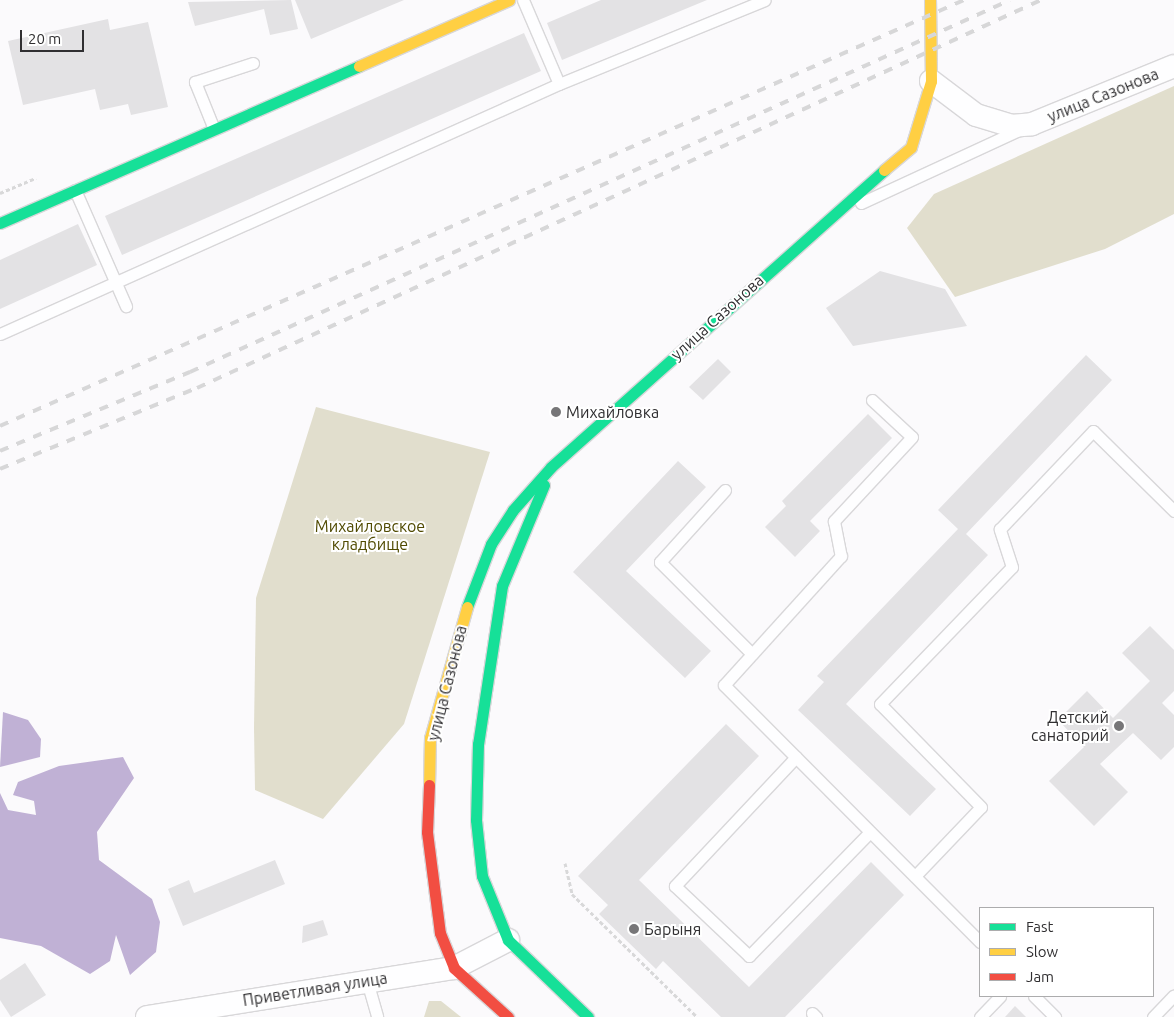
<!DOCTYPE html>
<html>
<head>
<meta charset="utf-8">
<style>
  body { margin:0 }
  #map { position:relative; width:1174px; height:1017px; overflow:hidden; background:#fbfafc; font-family:Ubuntu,sans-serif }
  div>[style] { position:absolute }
  .green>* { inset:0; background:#e1decd }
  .water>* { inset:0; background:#c0b1d5 }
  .building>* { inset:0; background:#e3e2e4 }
  .path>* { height:3px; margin-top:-1.5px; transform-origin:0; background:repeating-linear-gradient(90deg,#d8d8d9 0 4px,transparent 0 6.5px) }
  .roads { filter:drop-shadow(1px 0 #d8d7d9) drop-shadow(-1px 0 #d8d7d9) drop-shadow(0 1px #d8d7d9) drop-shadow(0 -1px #d8d7d9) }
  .lane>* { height:11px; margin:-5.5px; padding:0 5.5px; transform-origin:5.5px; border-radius:5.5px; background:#fefeff }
  .street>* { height:22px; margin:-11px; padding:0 11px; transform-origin:11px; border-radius:11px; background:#fefeff }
  .fast>* { height:11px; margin:-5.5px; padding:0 5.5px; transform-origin:5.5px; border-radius:5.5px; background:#16e098 }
  .slow>* { height:11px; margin:-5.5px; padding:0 5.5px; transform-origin:5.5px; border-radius:5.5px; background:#ffcf43 }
  .jam>* { height:11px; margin:-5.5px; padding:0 5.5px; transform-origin:5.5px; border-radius:5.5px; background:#f24e42 }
  .rail>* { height:4px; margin-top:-2px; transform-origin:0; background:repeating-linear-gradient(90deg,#d7d7d8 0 9px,transparent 0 18px) }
  .dots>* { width:14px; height:14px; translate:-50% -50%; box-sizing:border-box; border:2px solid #fff; border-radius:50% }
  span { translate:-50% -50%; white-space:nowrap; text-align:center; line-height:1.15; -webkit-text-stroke:4px #fff; paint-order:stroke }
  .street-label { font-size:16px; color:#302f31 }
  .poi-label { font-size:16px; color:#302f31 }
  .left { translate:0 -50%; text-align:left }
  .right { translate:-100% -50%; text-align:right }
  .park-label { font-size:16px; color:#504a01 }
  .legend { position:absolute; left:979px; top:907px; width:175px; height:90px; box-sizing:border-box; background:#fff; border:1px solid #acacad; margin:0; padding:6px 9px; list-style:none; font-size:15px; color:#302f31 }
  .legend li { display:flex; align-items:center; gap:10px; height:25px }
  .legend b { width:25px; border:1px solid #acacad }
  .scale { position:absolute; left:20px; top:30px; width:64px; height:22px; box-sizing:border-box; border:2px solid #302f31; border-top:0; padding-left:6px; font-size:15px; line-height:18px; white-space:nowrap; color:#302f31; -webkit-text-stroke:4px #fff; paint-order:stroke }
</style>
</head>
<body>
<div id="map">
  <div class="green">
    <i style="clip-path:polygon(1174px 86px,1174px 214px,1105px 249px,955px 297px,907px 228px,934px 194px)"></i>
    <i style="clip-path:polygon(316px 407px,490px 452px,404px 724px,323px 819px,255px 790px,254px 728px,256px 598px)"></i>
    <i style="clip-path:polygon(429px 1001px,441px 1001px,461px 1017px,424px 1017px)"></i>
  </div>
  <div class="water">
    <i style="clip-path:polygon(3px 712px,28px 720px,41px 739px,40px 757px,0 767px)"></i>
    <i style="clip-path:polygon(123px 757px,134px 778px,97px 832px,99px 860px,152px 899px,160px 922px,156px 952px,130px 975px,116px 935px,110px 961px,90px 974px,41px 946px,0 938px,0 793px,8px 810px,36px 815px,34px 801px,13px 795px,18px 782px,59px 766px)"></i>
  </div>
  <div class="building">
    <i style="clip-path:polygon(291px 0,298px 29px,270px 35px,264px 9px,195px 26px,188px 2px)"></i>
    <i style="clip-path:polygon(295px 0,404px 0,311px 39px)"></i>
    <i style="clip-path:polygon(601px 0,707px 0,562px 60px,547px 23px)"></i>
    <i style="clip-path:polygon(108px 19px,110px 30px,148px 22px,168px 107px,131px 115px,128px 104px,100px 110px,95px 89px,23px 105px,8px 41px)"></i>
    <i style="clip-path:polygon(524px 33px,541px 71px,122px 255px,105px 216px)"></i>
    <i style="clip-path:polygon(78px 224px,97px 265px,0 309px,0 260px)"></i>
    <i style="clip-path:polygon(880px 271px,945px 289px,967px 326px,853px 346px,826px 308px)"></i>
    <i style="clip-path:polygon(1086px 355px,1112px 380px,966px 534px,988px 555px,846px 704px,936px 789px,910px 816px,798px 710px,824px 682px,817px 676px,958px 529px,938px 510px)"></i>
    <i style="clip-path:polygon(718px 359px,731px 372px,703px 400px,689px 387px)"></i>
    <i style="clip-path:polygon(868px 414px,892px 438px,810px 521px,820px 531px,795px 557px,765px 527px,786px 506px,782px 501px)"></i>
    <i style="clip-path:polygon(678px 461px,706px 487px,626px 571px,711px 651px,685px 678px,573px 572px)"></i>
    <i style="clip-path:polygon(1150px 626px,1174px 650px,1174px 691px,1162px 703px,1174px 715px,1174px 747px,1161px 760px,1133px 733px,1100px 764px,1128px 792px,1094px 826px,1049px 781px,1084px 747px,1058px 720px,1087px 691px,1113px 718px,1150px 681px,1122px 653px)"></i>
    <i style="clip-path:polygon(726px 724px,759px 756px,639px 880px,749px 987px,871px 862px,904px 895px,785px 1017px,721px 1017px,663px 961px,656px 969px,599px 914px,608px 905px,578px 876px)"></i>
    <i style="clip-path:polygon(275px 860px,285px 884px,183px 926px,168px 889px,189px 880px,194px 893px)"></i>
    <i style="clip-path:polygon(323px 920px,328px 935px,302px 943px,303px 926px)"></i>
    <i style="clip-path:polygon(25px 963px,46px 995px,11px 1017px,0 1000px,0 980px)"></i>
    <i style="clip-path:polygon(1015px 1006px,1026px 1017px,1005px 1017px)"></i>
  </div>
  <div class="path">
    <i style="left:0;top:193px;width:39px;rotate:-23deg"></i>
    <i style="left:565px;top:863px;width:32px;rotate:77deg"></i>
    <i style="left:572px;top:894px;width:175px;rotate:44.5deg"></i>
  </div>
  <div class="roads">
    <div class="lane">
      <i style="left:523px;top:0;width:91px;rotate:66.8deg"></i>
      <i style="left:214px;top:129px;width:51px;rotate:-112deg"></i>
      <i style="left:195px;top:82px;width:61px;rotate:-18.1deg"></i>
      <i style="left:75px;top:190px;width:127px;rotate:66.3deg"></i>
      <i style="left:861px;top:203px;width:174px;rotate:-24.8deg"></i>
      <i style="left:0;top:334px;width:612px;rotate:-24.1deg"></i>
      <i style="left:559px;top:84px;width:222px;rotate:-22.2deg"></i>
      <i style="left:872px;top:400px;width:54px;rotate:42.8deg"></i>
      <i style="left:912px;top:437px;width:115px;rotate:132.9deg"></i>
      <i style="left:834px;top:521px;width:36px;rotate:79deg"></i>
      <i style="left:841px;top:556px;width:174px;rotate:132.2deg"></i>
      <i style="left:724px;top:685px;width:363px;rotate:45.1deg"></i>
      <i style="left:725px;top:490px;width:97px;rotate:132.1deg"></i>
      <i style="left:660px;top:562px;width:130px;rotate:45deg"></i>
      <i style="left:796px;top:757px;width:177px;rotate:133.2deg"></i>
      <i style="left:675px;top:886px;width:102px;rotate:43.4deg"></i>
      <i style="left:749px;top:956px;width:173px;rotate:-45.7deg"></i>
      <i style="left:915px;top:876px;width:95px;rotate:-46.3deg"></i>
      <i style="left:981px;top:807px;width:144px;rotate:-134.4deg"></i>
      <i style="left:880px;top:704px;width:190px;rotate:-46.1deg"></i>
      <i style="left:1012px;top:567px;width:40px;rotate:-108deg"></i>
      <i style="left:1000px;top:529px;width:135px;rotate:-46.5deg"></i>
      <i style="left:1093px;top:431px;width:114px;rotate:44.6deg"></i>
      <i style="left:367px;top:981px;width:37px;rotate:74deg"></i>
      <i style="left:1034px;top:996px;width:30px;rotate:45deg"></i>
      <i style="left:812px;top:1013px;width:6px;rotate:45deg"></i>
      <i style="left:980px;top:1017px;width:29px;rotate:-46deg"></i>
      <i style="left:1153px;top:1017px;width:30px;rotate:-46deg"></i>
    </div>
    <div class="street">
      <i style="left:931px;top:81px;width:56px;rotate:37.1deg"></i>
      <i style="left:976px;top:115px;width:37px;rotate:17deg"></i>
      <i style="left:1011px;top:126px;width:21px;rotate:-5deg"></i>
      <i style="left:1032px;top:124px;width:153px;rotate:-22.2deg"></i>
      <i style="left:147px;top:1017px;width:311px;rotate:-9.1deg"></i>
      <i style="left:454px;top:968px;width:61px;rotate:-27.4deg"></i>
    </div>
    <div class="fast">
      <i style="left:0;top:223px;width:392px;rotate:-23.6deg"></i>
      <i style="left:544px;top:485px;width:109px;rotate:112.6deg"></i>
      <i style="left:502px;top:586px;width:160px;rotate:98.6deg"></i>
      <i style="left:478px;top:744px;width:76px;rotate:91.5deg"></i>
      <i style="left:476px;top:820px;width:56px;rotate:83.9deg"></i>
      <i style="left:482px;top:876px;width:69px;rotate:67.9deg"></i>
      <i style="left:508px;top:940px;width:111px;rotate:43.9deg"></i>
      <i style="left:467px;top:607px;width:67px;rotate:-69.1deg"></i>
      <i style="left:491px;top:544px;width:40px;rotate:-57.1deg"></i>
      <i style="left:513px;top:510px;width:57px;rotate:-48.5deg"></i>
      <i style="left:551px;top:467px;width:446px;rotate:-41.7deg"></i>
    </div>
    <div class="slow">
      <i style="left:359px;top:66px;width:164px;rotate:-23.7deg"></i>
      <i style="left:884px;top:170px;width:35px;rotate:-40deg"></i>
      <i style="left:911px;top:147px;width:69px;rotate:-73.1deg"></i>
      <i style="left:931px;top:81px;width:81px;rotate:-90.7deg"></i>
      <i style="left:429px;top:785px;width:47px;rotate:-88.8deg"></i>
      <i style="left:430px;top:738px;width:136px;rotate:-74.2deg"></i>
    </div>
    <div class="jam">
      <i style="left:429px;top:785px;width:47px;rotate:92.4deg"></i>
      <i style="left:427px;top:832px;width:102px;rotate:82.7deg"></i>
      <i style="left:440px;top:933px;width:38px;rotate:68deg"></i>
      <i style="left:454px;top:968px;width:73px;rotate:42.2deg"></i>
    </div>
  </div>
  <div class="rail">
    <i style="left:0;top:426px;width:1054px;rotate:-23.84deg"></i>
    <i style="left:0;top:451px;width:206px;rotate:-22.6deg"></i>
    <i style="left:190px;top:372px;width:900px;rotate:-24.4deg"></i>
    <i style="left:0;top:469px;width:213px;rotate:-22.4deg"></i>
    <i style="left:197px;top:388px;width:929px;rotate:-24.69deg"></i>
  </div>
  <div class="dots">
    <i style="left:556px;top:412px;background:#777678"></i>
    <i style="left:1119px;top:726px;background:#777678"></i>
    <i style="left:634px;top:929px;background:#777678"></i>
  </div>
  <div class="street-label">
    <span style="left:1103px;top:95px;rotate:-22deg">улица Сазонова</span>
    <span style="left:717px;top:317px;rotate:-42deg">улица Сазонова</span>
    <span style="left:447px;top:683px;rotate:-76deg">улица Сазонова</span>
    <span style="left:315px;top:989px;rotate:-9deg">Приветливая улица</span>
  </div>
  <div class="poi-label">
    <span class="left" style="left:566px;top:412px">Михайловка</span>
    <span class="right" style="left:1109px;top:726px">Детский<br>санаторий</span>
    <span class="left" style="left:644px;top:929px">Барыня</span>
  </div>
  <div class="park-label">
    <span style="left:370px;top:535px">Михайловское<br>кладбище</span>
  </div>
  <ul class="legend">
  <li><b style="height:6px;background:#16e098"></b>Fast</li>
  <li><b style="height:6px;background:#ffcf43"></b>Slow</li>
  <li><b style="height:6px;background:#f24e42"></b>Jam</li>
  </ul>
  <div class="scale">20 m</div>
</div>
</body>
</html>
